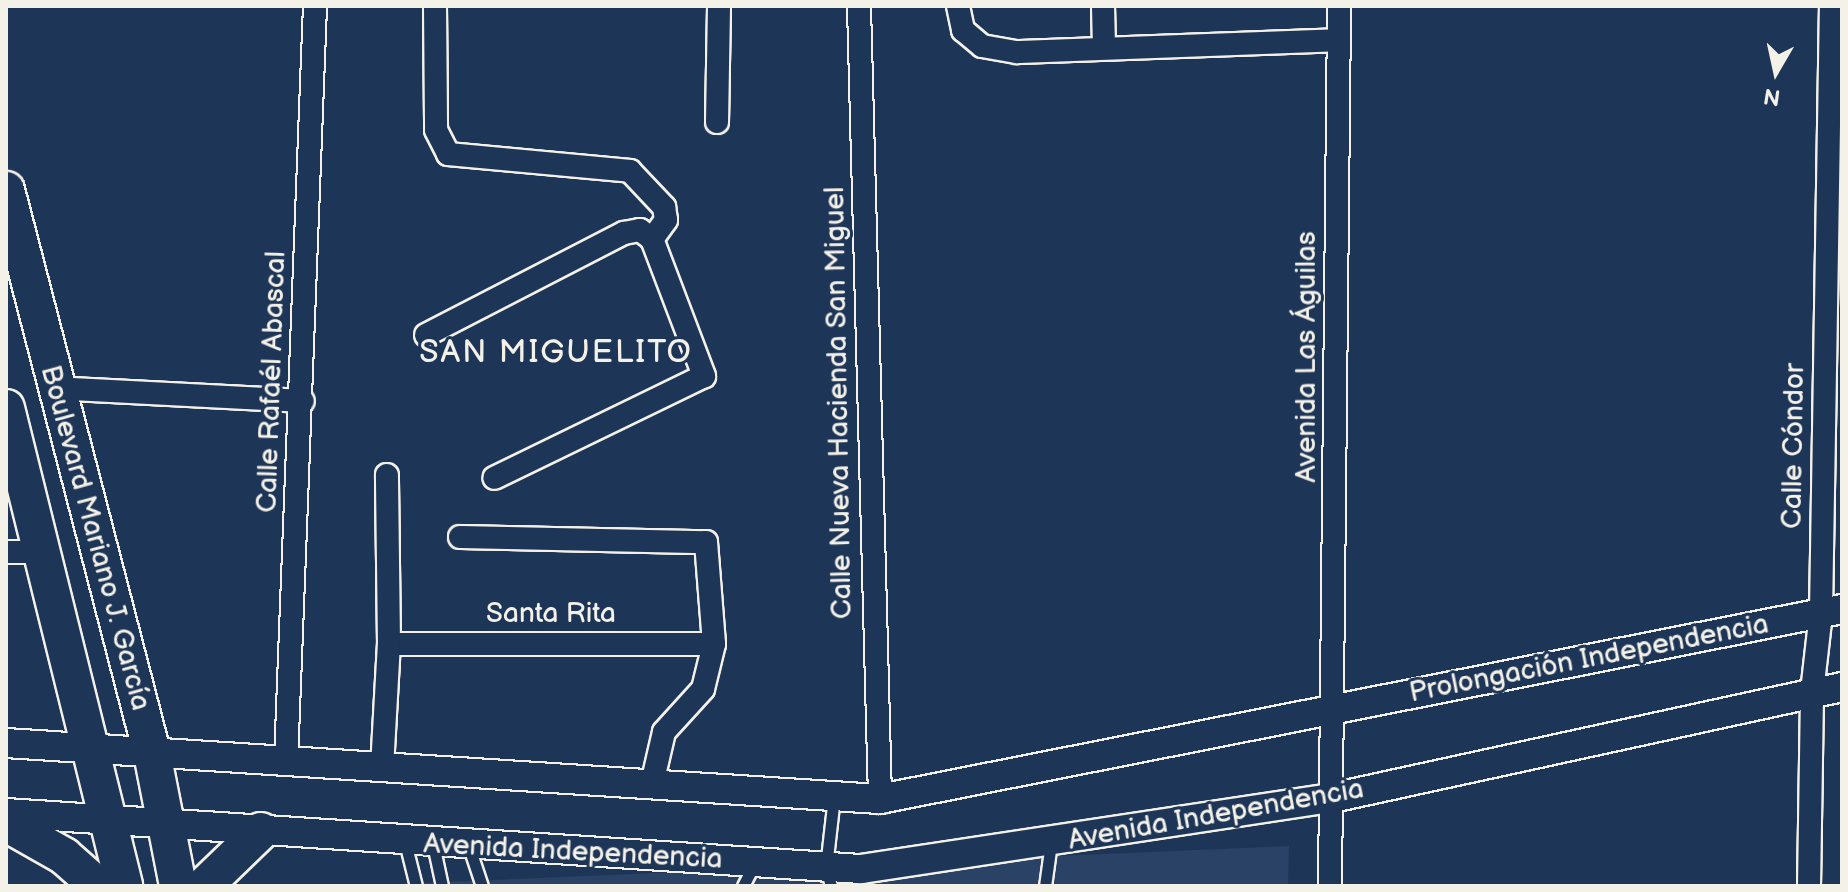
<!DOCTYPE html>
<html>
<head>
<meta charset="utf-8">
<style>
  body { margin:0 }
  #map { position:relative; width:1848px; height:892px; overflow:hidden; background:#1d3557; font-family:"Balsamiq Sans",sans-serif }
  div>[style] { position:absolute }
  .built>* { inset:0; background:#2a4266 }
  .roads { filter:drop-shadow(2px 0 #f4f1e8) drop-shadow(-2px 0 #f4f1e8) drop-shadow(0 2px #f4f1e8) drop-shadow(0 -2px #f4f1e8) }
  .service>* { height:11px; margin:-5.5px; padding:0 5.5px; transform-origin:5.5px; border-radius:5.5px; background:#1d3557 }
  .minor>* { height:22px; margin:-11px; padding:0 11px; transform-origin:11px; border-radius:11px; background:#1d3557 }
  .tertiary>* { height:28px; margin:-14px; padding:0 14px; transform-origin:14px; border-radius:14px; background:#1d3557 }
  .primary>* { height:36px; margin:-18px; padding:0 18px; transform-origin:18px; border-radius:18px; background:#1d3557 }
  span { translate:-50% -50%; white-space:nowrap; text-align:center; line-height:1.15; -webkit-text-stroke:6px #1d3557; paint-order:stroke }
  .street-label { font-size:28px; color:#f4f1e8 }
  .quarter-label { font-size:32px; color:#f4f1e8; letter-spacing:2px }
  .frame { position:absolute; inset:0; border:8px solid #f4f1e8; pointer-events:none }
  .north { position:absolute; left:1736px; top:32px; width:80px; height:80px; -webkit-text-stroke:6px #1d3557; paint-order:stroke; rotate:189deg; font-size:22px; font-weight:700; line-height:32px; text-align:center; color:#f4f1e8 }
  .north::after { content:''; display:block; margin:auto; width:28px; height:36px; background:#f4f1e8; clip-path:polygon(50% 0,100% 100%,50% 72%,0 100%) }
</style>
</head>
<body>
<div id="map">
  <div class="built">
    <i style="clip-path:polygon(1289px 846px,1288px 886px,351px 886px)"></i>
  </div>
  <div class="roads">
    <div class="service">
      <i style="left:405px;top:842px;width:45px;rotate:76deg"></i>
      <i style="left:433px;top:844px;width:43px;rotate:77.9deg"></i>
      <i style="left:469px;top:847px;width:41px;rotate:71.6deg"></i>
      <i style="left:743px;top:886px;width:25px;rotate:-63deg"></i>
      <i style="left:831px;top:886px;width:20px;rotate:-105deg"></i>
      <i style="left:826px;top:867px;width:70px;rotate:-83.5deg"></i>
      <i style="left:1045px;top:886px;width:43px;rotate:-82.1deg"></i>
    </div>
    <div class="minor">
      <i style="left:435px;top:6px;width:124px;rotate:89.5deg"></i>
      <i style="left:436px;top:130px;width:27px;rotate:63deg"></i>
      <i style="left:448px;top:154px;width:183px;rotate:5.3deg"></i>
      <i style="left:630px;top:171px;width:50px;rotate:46.6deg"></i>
      <i style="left:664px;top:207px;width:13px;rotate:81deg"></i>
      <i style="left:666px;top:220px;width:24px;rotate:126deg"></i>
      <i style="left:859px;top:6px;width:793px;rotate:88.48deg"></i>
      <i style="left:958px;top:6px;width:25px;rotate:78deg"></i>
      <i style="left:963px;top:30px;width:25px;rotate:40deg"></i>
      <i style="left:982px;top:46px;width:36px;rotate:10deg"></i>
      <i style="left:1017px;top:52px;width:322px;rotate:-2.1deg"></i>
      <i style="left:1103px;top:6px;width:40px;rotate:88.6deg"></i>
      <i style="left:717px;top:122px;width:116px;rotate:-89deg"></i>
      <i style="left:426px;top:335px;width:223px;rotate:-27.3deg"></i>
      <i style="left:624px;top:233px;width:16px;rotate:-11deg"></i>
      <i style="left:640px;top:230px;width:15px;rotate:37deg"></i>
      <i style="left:652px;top:239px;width:147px;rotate:69.2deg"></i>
      <i style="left:704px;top:376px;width:233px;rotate:154.1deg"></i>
      <i style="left:54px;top:388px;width:249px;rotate:3deg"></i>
      <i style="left:460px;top:537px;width:246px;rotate:1.2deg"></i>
      <i style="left:706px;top:542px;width:102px;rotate:85.5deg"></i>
      <i style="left:714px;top:644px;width:46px;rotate:103.7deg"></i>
      <i style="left:703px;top:689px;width:58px;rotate:132.2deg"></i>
      <i style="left:664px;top:732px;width:53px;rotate:103deg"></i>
      <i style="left:6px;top:552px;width:35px"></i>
      <i style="left:389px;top:644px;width:325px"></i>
      <i style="left:286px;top:761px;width:756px;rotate:-87.8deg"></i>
      <i style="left:382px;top:768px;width:124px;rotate:-86.8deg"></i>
      <i style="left:389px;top:644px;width:169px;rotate:-90.7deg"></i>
      <i style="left:1330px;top:886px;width:880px;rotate:-89.41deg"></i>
      <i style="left:1809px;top:886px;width:194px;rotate:-89.1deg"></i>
      <i style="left:1812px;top:692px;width:80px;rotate:-83.5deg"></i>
      <i style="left:1821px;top:613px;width:607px;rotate:-89.06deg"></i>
    </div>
    <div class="tertiary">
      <i style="left:6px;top:743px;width:876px;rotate:3.67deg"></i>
      <i style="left:880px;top:799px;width:981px;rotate:-11.17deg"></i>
      <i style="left:6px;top:813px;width:857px;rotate:3.75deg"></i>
      <i style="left:861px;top:869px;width:476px;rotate:-8.6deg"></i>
      <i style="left:1332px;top:798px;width:522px;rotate:-12.28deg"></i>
    </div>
    <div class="primary">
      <i style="left:6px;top:190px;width:582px;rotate:75.46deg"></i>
      <i style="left:152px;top:753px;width:136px;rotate:78.9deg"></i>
      <i style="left:6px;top:408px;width:492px;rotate:76.1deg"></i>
      <i style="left:6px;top:823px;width:67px;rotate:29.6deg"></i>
      <i style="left:64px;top:856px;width:45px;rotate:41.4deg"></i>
      <i style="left:204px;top:886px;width:79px;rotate:-44deg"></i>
    </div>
  </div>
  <div class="street-label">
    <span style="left:1307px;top:357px;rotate:-90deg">Avenida Las Águilas</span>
    <span style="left:272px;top:382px;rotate:-88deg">Calle Rafaél Abascal</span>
    <span style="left:839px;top:403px;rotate:-91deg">Calle Nueva Hacienda San Miguel</span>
    <span style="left:1794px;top:446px;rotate:-89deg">Calle Cóndor</span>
    <span style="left:95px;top:538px;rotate:75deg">Boulevard Mariano J. García</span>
    <span style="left:551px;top:614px">Santa Rita</span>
    <span style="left:1589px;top:659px;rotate:-11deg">Prolongación Independencia</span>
    <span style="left:1216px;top:815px;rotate:-10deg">Avenida Independencia</span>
    <span style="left:573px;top:852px;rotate:3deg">Avenida Independencia</span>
  </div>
  <div class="quarter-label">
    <span style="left:556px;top:353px">SAN MIGUELITO</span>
  </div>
  <div class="frame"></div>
  <div class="north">N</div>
</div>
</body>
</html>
